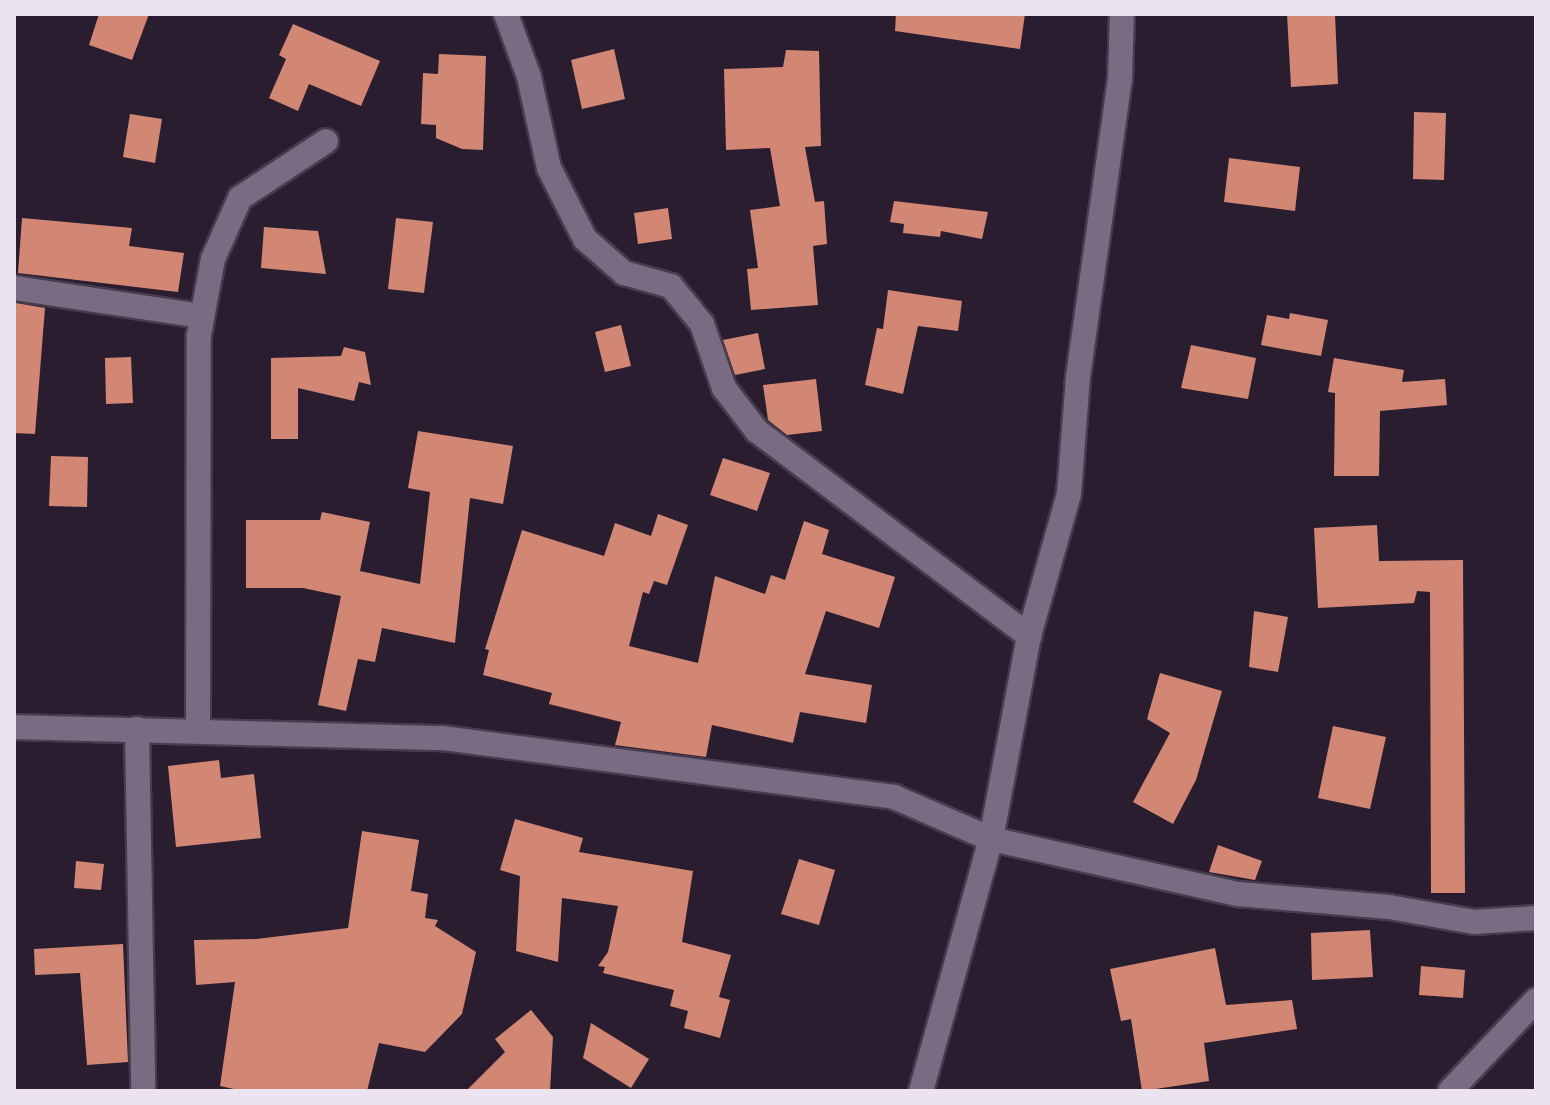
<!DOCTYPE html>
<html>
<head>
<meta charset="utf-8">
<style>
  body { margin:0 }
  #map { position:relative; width:1550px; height:1105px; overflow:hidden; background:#2a1d30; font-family:"Nunito Sans",sans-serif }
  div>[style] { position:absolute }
  .building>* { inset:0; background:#d28774 }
  .roads { filter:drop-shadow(2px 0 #463c4c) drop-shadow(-2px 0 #463c4c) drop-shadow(0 2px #463c4c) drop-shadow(0 -2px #463c4c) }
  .minor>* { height:24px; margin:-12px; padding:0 12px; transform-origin:12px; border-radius:12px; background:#796b82 }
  span { translate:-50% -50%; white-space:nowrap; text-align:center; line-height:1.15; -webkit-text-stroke:8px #2a1d30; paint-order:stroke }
  .frame { position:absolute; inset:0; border:16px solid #ebe3f0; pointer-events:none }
</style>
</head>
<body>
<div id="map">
  <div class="building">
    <i style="clip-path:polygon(99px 14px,149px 14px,132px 60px,89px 45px)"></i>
    <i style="clip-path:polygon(896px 14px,1025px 14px,1020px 49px,895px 31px)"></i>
    <i style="clip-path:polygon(1287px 14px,1335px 14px,1338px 84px,1291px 87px)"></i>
    <i style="clip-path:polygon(293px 24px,380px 61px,361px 106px,309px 84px,298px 111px,269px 98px,286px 59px,279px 55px)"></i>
    <i style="clip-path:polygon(614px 49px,625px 99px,582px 109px,571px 60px)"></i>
    <i style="clip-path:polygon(786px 50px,819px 51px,821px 146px,805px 147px,815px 202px,824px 201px,827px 244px,813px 246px,818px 305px,751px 310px,747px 269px,758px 268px,750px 210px,780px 206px,770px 148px,726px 150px,724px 69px,783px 67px)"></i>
    <i style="clip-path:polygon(439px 54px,486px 56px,483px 150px,462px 149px,436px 138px,436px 125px,421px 124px,423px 73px,438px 74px)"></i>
    <i style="clip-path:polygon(1414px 112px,1446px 113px,1444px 180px,1413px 179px)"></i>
    <i style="clip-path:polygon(130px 114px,162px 119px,155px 163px,123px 157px)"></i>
    <i style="clip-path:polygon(1229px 158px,1300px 167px,1295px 211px,1224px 202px)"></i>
    <i style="clip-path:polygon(894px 201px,988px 212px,982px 239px,941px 231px,940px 237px,903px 233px,904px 224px,890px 222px)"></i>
    <i style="clip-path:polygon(668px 208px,672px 239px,638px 244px,634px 213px)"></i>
    <i style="clip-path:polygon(22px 218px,132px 228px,129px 246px,184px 253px,178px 292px,18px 273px)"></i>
    <i style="clip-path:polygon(396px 218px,433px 222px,424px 293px,388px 289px)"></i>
    <i style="clip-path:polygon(264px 227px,318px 231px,326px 274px,261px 268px)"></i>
    <i style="clip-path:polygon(888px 290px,962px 301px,958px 331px,918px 326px,903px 394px,865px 385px,877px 328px,883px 329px)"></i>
    <i style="clip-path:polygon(16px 303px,45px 308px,35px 434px,14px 433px)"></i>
    <i style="clip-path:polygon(1290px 313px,1328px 320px,1321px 356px,1261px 345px,1267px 315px,1289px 319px)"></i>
    <i style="clip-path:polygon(621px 325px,631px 366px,605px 372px,595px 332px)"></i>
    <i style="clip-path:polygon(758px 333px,765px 369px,735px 375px,723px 340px)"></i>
    <i style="clip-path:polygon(1191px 345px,1256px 358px,1248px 399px,1181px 388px)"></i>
    <i style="clip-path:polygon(344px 347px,365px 352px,371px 385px,359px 382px,354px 401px,298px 388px,298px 439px,271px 439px,271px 358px,341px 356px)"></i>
    <i style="clip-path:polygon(131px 357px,133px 403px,106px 404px,105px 358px)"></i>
    <i style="clip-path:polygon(1334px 358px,1404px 370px,1402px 382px,1445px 379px,1447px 405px,1380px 411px,1379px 476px,1334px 476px,1335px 393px,1328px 392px)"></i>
    <i style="clip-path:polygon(816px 379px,822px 431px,787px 435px,768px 420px,763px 385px)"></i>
    <i style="clip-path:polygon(418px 431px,513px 446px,503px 504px,470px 498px,455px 643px,382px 628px,375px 662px,358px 659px,346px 711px,318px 705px,341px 596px,303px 588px,246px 588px,246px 520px,320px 520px,322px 512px,370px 522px,360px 571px,420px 584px,430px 492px,408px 488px)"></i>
    <i style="clip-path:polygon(51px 456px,88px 457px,87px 507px,49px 506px)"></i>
    <i style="clip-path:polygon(723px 458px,770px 473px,757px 511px,710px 495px)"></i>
    <i style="clip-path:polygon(658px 514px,688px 525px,667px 585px,654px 581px,649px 594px,643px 592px,629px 646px,698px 663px,715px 576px,765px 594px,771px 575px,785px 580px,804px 521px,829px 530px,822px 554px,895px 577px,879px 628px,826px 611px,805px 674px,872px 685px,866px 723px,800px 712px,793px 743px,712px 725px,706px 757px,615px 745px,621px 722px,549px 704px,552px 693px,483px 675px,489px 650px,485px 649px,522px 530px,604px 556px,615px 523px,651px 536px)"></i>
    <i style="clip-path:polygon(1377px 525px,1379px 561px,1463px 560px,1465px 893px,1431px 893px,1430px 592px,1417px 591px,1414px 603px,1318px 608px,1314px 528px)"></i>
    <i style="clip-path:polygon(1254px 611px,1288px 617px,1278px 672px,1249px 667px)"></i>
    <i style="clip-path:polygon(1160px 673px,1222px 691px,1196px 780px,1173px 824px,1133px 802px,1170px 733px,1147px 719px)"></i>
    <i style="clip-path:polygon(1333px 726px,1386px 737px,1370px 809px,1318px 798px)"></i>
    <i style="clip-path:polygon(219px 760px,221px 778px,254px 774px,261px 838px,176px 847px,168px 766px)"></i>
    <i style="clip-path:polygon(515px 819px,583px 838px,579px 852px,693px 871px,682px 942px,731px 955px,719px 997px,730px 1000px,720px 1038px,684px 1028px,688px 1011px,670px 1006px,674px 990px,603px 973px,605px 967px,598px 966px,608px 952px,618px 906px,562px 898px,558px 962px,516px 951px,520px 876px,500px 870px)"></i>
    <i style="clip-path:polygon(362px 831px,419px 840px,411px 891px,428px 894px,425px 918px,438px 920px,435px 926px,476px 952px,462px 1014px,425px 1052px,379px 1043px,367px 1091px,243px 1091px,220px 1086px,235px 982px,196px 985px,194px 940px,256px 939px,348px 928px)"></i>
    <i style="clip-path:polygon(1218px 845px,1262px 861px,1255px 880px,1209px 872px)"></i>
    <i style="clip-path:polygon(799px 859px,835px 870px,819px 925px,781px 914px)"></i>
    <i style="clip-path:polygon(76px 861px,104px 864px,101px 890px,74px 888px)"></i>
    <i style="clip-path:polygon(1370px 930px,1373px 977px,1312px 980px,1311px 933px)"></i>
    <i style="clip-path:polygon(123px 944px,128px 1062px,87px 1065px,80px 973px,35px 975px,34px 949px)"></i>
    <i style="clip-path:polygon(1215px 948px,1226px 1005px,1292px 1000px,1297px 1029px,1204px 1043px,1209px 1081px,1142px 1091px,1131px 1019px,1121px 1021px,1110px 969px)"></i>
    <i style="clip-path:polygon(1421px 966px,1465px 970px,1463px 998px,1419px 995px)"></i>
    <i style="clip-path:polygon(531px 1010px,553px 1037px,550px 1091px,466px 1091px,505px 1052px,495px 1039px)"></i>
    <i style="clip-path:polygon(591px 1023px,649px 1059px,631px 1088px,583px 1058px)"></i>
  </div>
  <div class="roads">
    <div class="minor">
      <i style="left:506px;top:14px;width:67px;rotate:69.9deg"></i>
      <i style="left:529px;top:77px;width:93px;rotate:77.6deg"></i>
      <i style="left:549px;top:168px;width:80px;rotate:63.1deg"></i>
      <i style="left:585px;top:239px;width:52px;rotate:41.1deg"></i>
      <i style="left:624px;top:273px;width:49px;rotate:15.5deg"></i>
      <i style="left:671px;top:286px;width:49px;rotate:50.8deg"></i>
      <i style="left:702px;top:324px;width:68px;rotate:71deg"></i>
      <i style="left:724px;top:388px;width:54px;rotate:52.5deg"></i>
      <i style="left:757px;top:431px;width:341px;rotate:37deg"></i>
      <i style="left:14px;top:288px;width:190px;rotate:8.5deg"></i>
      <i style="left:14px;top:727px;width:428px;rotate:1.5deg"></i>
      <i style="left:442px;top:738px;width:456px;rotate:7.4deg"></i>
      <i style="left:894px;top:797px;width:106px;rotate:23.4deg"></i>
      <i style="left:991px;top:839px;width:253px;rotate:12.6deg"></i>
      <i style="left:1238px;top:894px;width:152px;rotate:4.9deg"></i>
      <i style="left:1389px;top:907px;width:86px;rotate:10deg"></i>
      <i style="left:1474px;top:922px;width:62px;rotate:-3.7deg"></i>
      <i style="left:137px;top:729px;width:357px;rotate:89deg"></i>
      <i style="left:198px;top:730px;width:395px;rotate:-89.9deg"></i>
      <i style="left:199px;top:335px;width:77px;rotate:-79.6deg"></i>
      <i style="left:213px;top:259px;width:67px;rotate:-66.1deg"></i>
      <i style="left:240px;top:198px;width:103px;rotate:-33.5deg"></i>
      <i style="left:921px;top:1091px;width:262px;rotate:-74.5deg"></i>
      <i style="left:991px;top:839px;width:207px;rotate:-79.4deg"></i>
      <i style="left:1029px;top:636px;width:148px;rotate:-74.3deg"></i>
      <i style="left:1069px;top:494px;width:117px;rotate:-85.6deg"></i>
      <i style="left:1078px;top:377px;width:300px;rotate:-82deg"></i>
      <i style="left:1120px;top:80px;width:66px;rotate:-88.3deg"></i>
      <i style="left:1450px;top:1091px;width:125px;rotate:-46.6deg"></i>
    </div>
  </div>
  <div class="frame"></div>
</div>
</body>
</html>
